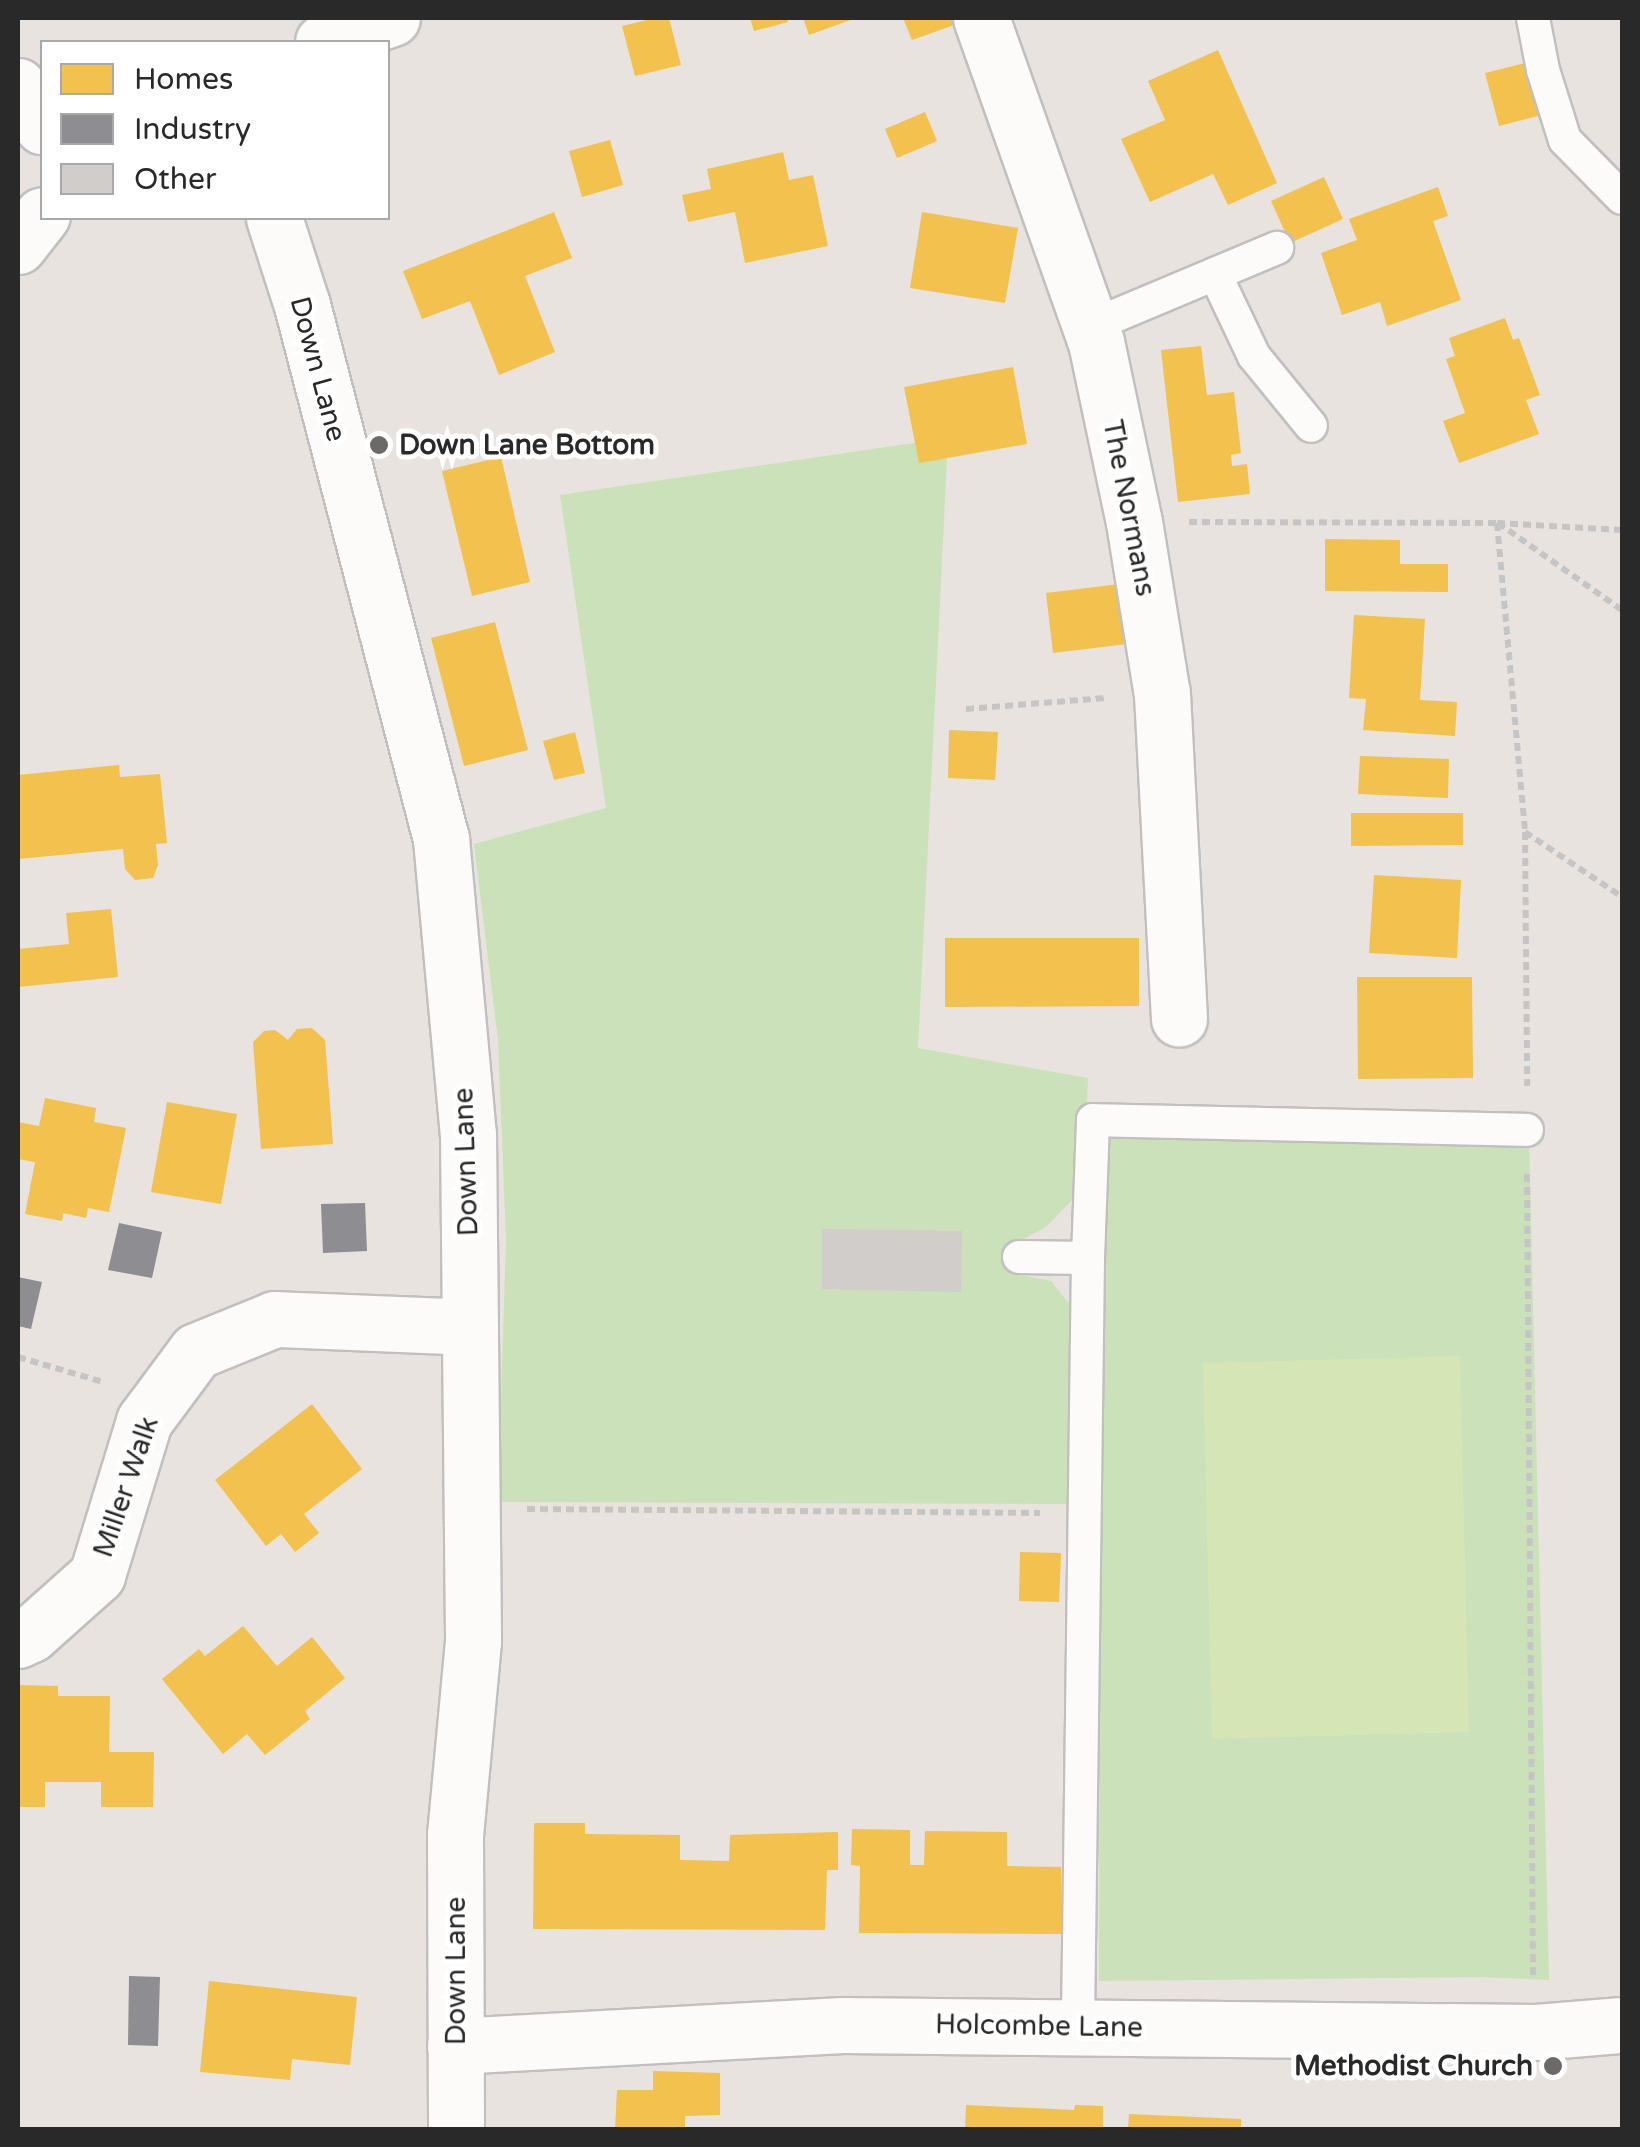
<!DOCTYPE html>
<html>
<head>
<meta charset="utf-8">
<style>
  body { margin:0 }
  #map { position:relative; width:1640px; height:2147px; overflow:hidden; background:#e8e3de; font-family:"Varela Round",sans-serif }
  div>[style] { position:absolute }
  .green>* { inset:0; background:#cbe1b9 }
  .pitch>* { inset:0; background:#d6e5b6 }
  .homes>* { inset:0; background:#f2c14e }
  .industry>* { inset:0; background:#8d8d92 }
  .building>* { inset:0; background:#d0cdca }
  .path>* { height:6px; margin-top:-3px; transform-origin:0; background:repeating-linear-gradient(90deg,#c6c5c5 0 8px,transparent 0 13px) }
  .roads { filter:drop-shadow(2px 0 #c1bfc0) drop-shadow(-2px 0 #c1bfc0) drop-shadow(0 2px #c1bfc0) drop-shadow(0 -2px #c1bfc0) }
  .lane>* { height:32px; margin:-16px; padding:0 16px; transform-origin:16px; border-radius:16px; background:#fcfbfa }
  .street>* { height:55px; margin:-27.5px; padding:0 27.5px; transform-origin:27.5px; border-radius:27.5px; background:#fcfbfa }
  .dots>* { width:28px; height:28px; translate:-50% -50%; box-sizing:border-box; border:5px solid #fff; border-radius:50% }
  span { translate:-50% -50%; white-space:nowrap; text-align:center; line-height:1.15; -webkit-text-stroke:10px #fff; paint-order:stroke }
  .street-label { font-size:28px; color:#292929 }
  .poi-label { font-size:28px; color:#292929; font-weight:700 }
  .left { translate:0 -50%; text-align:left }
  .right { translate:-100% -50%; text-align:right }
  .frame { position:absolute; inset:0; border:20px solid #292929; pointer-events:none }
  .legend { position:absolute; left:40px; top:40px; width:350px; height:180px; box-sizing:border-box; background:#fff; border:2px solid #a9a9a9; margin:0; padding:12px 18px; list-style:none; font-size:30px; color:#292929 }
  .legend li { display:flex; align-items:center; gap:20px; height:50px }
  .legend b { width:50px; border:2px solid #a9a9a9 }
</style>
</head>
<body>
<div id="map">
  <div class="green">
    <i style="clip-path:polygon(948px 438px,918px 1048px,1088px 1078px,1083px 1189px,1047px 1226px,1017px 1243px,1016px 1274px,1051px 1281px,1078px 1315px,1070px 1504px,498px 1502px,506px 1239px,498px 1040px,474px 844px,606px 808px,560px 495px)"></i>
    <i style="clip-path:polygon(1101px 1121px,1529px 1136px,1549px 1980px,1483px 1977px,1099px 1981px)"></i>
  </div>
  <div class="pitch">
    <i style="clip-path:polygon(1460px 1356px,1469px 1732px,1212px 1739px,1203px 1363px)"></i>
  </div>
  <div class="homes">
    <i style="clip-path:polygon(655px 18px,669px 18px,681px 65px,635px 76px,622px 26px)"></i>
    <i style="clip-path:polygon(750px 18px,787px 18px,788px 22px,754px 31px)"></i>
    <i style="clip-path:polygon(803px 18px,856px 18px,809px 35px)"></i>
    <i style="clip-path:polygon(903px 18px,951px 18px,954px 25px,912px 40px)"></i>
    <i style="clip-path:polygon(1218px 50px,1277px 183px,1228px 205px,1213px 174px,1150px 202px,1121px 139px,1165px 120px,1148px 81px)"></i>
    <i style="clip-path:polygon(1529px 62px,1542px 115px,1499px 126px,1485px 73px)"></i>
    <i style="clip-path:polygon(925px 112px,937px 141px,897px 158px,885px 129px)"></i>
    <i style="clip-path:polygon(610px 140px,623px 185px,582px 197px,569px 151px)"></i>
    <i style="clip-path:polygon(783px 152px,789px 180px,813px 175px,828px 246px,745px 263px,735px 212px,688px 222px,682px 195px,711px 189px,707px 169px)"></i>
    <i style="clip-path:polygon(1324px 177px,1343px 219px,1290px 243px,1271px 201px)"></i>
    <i style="clip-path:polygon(1438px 187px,1448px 216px,1433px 221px,1461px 300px,1387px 326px,1380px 302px,1342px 315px,1321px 253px,1357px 240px,1349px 219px)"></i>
    <i style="clip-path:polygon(554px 212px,572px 258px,525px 276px,555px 352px,499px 375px,470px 301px,422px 319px,403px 271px)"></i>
    <i style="clip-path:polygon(922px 212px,1018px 228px,1005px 303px,910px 288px)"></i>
    <i style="clip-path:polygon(1505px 318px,1513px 340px,1519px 338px,1540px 395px,1526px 400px,1539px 434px,1459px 463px,1443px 421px,1465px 413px,1446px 359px,1455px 356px,1449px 338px)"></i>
    <i style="clip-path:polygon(1201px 346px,1207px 395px,1234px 392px,1241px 453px,1231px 455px,1232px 466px,1247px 464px,1250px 494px,1178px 502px,1161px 350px)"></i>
    <i style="clip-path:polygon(1013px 367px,1027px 444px,919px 463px,904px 387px)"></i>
    <i style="clip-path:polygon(501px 457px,530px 582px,472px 596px,442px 471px)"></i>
    <i style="clip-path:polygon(1325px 539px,1400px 540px,1400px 564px,1448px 564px,1448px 592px,1325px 591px)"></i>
    <i style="clip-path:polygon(1128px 583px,1135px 643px,1053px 653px,1046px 593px)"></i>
    <i style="clip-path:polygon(1354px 615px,1425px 619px,1420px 700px,1457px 702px,1455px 736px,1363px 730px,1366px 699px,1349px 698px)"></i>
    <i style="clip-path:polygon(495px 622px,528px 750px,464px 766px,431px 638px)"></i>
    <i style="clip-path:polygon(949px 730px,998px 732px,995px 780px,948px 778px)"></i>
    <i style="clip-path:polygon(575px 732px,585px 773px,554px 780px,543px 741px)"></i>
    <i style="clip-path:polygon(1360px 756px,1449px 759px,1448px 798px,1358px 794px)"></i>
    <i style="clip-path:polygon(119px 765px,120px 777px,160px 774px,167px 843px,156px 844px,158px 865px,153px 878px,135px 880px,125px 869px,123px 849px,18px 859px,18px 775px)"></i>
    <i style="clip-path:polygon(1351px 813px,1463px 813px,1463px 845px,1351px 846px)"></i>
    <i style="clip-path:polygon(1374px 875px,1461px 880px,1457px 958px,1369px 953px)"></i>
    <i style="clip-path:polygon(111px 909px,118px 977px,18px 987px,18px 949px,69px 944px,66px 913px)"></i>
    <i style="clip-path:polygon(945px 938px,1139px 938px,1139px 1006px,945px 1007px)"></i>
    <i style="clip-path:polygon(1357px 977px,1472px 977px,1473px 1078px,1358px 1079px)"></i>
    <i style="clip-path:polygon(312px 1028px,325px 1040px,333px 1144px,261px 1149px,253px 1042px,264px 1031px,275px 1030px,288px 1040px,297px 1029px)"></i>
    <i style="clip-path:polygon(45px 1098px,96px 1108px,94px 1122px,126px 1128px,109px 1212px,88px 1208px,86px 1218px,63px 1213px,62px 1221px,25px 1214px,35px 1162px,18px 1159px,18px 1122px,39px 1126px)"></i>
    <i style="clip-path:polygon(167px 1102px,237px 1114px,221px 1204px,151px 1192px)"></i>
    <i style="clip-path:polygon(312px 1404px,362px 1469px,304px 1514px,319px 1533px,295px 1552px,281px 1534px,266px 1546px,215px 1480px)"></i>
    <i style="clip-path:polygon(1020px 1552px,1061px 1553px,1059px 1602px,1019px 1601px)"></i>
    <i style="clip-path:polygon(243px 1626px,277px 1666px,312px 1637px,345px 1678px,305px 1711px,310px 1719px,265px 1755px,247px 1734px,223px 1754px,162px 1679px,199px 1649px,205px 1656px)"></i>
    <i style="clip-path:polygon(18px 1685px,58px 1686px,58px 1696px,110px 1696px,109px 1752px,154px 1752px,153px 1807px,101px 1807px,101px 1782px,45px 1782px,45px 1807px,18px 1807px)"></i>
    <i style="clip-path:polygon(534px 1823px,585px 1823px,585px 1834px,680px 1835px,680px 1860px,729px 1861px,730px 1835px,838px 1832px,838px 1870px,827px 1870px,825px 1930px,533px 1929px)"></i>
    <i style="clip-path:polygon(852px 1829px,910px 1830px,910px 1865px,924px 1865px,925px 1831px,1007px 1832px,1007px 1866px,1061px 1867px,1061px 1934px,859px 1933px,860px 1866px,851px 1865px)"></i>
    <i style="clip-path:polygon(209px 1981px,357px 1997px,350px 2065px,292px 2059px,290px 2080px,200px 2072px)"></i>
    <i style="clip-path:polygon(653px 2071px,720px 2073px,720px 2115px,685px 2116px,685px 2130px,615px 2130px,617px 2090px,653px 2090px)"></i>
    <i style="clip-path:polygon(966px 2105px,1074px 2110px,1075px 2105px,1103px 2106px,1103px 2130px,965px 2130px)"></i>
    <i style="clip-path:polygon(1129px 2114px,1241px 2119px,1241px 2130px,1128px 2130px)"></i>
  </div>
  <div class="industry">
    <i style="clip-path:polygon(365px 1203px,367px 1251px,323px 1253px,321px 1204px)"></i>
    <i style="clip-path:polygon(119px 1223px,162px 1232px,152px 1278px,108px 1270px)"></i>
    <i style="clip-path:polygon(18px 1277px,42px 1282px,31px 1329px,18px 1326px)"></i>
    <i style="clip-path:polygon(129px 1976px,160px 1977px,158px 2046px,128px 2045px)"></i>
  </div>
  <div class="building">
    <i style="clip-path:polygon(822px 1229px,962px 1231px,961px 1292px,822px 1289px)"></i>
  </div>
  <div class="path">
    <i style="left:1189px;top:522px;width:308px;rotate:0.2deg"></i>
    <i style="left:1497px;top:523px;width:125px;rotate:3.2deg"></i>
    <i style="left:1497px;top:523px;width:310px;rotate:84.8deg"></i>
    <i style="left:1525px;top:832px;width:254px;rotate:89.5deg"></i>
    <i style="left:1498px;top:523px;width:151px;rotate:35.1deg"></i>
    <i style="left:966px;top:709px;width:140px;rotate:-4.5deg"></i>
    <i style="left:1525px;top:832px;width:117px;rotate:33.8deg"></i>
    <i style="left:1527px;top:1174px;width:802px;rotate:89.57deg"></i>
    <i style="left:18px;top:1357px;width:89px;rotate:16.4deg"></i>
    <i style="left:527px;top:1509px;width:513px;rotate:0.45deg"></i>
  </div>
  <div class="roads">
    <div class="lane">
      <i style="left:1533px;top:18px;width:53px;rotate:79.1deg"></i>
      <i style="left:1543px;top:70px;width:73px;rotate:72.6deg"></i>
      <i style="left:1565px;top:140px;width:81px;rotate:45.5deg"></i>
      <i style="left:1215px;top:274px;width:91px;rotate:64.6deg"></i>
      <i style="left:1254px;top:356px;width:90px;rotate:50.8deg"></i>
      <i style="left:1091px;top:326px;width:202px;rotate:-22.8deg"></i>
      <i style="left:1019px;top:1257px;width:69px;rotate:0.8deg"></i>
      <i style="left:1088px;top:1258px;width:769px;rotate:90.75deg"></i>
      <i style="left:1088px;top:1258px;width:138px;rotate:-87.9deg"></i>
      <i style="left:1093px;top:1120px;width:434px;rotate:1.3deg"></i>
    </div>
    <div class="street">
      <i style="left:981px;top:18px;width:344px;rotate:70.5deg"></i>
      <i style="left:1096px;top:342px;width:184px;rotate:78.1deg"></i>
      <i style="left:1134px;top:522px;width:174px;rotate:80.8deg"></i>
      <i style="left:1162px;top:694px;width:325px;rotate:87deg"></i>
      <i style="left:323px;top:42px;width:73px;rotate:-19.2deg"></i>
      <i style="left:18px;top:86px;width:47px;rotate:59deg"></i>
      <i style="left:274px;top:218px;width:91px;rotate:72.2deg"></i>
      <i style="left:302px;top:305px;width:552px;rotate:75.41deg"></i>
      <i style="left:441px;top:839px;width:296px;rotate:84.8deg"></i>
      <i style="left:468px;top:1134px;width:507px;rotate:89.43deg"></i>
      <i style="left:473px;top:1641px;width:194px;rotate:95.3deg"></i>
      <i style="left:455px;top:1834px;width:296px;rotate:89.8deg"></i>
      <i style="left:18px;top:246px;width:39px;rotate:-52deg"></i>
      <i style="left:18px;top:1640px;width:14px;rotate:-25deg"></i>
      <i style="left:31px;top:1634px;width:89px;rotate:-41.8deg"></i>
      <i style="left:97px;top:1575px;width:161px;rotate:-73deg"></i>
      <i style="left:144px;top:1421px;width:87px;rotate:-53.4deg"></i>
      <i style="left:196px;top:1351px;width:85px;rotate:-22.1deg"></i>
      <i style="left:275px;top:1319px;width:195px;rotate:2.3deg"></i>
      <i style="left:455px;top:2046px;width:388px;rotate:-3.1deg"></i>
      <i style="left:842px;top:2025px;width:694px;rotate:0.58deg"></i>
      <i style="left:1536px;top:2032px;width:86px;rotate:-4.7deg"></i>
    </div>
  </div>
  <div class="dots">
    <i style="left:379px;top:445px;background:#6c6a68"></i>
    <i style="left:1553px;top:2066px;background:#6c6a68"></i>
  </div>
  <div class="street-label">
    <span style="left:318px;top:369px;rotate:75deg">Down Lane</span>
    <span style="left:1129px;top:508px;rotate:79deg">The Normans</span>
    <span style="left:466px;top:1162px;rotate:-92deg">Down Lane</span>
    <span style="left:126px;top:1487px;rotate:-71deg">Miller Walk</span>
    <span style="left:456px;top:1971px;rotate:-90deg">Down Lane</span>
    <span style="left:1039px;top:2026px;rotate:1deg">Holcombe Lane</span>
  </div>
  <div class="poi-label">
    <span class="left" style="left:399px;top:445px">Down Lane Bottom</span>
    <span class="right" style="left:1533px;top:2066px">Methodist Church</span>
  </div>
  <div class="frame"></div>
  <ul class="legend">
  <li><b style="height:28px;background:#f2c14e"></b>Homes</li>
  <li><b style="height:28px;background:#8d8d92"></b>Industry</li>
  <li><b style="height:28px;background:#d0cdca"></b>Other</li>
  </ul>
</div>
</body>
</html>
